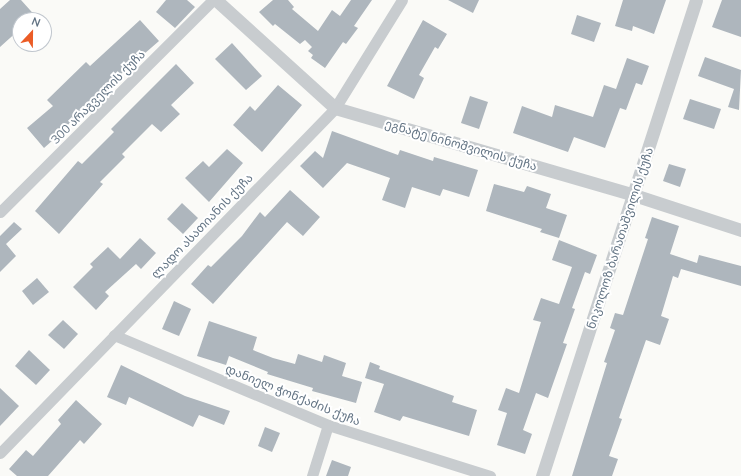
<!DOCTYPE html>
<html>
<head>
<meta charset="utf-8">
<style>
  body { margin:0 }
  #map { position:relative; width:741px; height:476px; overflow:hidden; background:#fafaf7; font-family:Mulish,"Noto Sans Georgian",sans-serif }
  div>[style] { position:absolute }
  .building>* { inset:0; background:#aeb6bd }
  .minor>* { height:11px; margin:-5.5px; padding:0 5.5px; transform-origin:5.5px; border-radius:5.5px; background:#c8cccf }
  .tertiary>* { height:13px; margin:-6.5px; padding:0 6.5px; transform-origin:6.5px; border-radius:6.5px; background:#c8cccf }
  span { translate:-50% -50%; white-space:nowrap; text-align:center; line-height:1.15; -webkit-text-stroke:4px #fff; paint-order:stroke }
  .street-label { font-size:12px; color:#637484 }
  .north { position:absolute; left:12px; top:12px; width:40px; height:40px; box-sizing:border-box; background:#fff; border:1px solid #c1c7ce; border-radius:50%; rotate:22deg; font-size:11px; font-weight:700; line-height:16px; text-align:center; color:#637484 }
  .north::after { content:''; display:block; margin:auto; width:14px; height:18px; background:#eb5c26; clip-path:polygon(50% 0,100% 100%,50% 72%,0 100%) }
</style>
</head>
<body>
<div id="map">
  <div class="building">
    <i style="clip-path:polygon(10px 0,21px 0,39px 20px,20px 20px,20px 29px,0 47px,0 9px)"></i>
    <i style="clip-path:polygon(166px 0,187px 0,195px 7px,175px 28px,156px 12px)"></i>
    <i style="clip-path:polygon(273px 0,288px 0,294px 7px,292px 9px,318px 31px,332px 10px,340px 16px,351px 0,372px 0,354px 26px,358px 28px,346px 44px,343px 42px,325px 68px,311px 58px,313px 55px,308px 51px,312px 47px,305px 40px,300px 44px,275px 24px,273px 26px,259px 12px)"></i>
    <i style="clip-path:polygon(448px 0,479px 0,473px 13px)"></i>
    <i style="clip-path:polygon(623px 0,666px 0,654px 34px,633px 26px,632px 31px,615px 26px)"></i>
    <i style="clip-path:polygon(722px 0,741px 0,741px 37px,712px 27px)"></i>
    <i style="clip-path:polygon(577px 15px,601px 23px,594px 42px,571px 34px)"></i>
    <i style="clip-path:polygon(140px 20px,159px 41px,83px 107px,62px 132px,44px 148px,27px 128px,53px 106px,47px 100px,86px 62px,90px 66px)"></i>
    <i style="clip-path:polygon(423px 20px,447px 34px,438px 49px,435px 47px,419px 75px,424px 78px,414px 99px,387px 86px)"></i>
    <i style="clip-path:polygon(232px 43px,262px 76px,246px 90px,215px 59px)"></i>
    <i style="clip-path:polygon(705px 57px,741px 70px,739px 110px,728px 107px,734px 89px,698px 76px)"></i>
    <i style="clip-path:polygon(627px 58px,649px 66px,642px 85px,636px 83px,626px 110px,620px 108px,605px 148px,574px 137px,568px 152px,513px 133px,522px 106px,552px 117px,555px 105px,593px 117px,604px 85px,616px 89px)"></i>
    <i style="clip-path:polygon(176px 64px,194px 83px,171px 105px,180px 114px,161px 132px,152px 124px,122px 154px,125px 157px,100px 182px,103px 184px,59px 234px,35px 211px,78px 161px,82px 164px,114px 132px,111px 129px)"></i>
    <i style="clip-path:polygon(278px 85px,302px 105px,262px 152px,233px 125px,250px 106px,255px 111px)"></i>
    <i style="clip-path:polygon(470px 96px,488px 102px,479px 129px,461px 123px)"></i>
    <i style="clip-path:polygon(690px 99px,721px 109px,714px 129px,683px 119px)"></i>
    <i style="clip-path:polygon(332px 131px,398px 155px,400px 150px,433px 161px,434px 157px,478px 170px,469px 197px,443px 189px,440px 196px,412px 187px,405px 208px,382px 200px,390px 178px,347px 163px,323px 188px,300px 166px,315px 151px,323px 158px)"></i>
    <i style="clip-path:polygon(227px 149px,243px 163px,209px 202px,185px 178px,203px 161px,209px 167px)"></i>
    <i style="clip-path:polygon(669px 164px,686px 169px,680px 187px,663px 181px)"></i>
    <i style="clip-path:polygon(494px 184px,524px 192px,527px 186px,551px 194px,546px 208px,567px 215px,559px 238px,540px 232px,542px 229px,486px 211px)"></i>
    <i style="clip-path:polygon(290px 190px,320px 217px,303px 236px,287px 222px,213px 304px,191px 284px,208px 265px,211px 267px,242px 236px,260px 212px,265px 217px)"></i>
    <i style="clip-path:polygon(182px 203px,198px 218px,183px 234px,167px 219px)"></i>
    <i style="clip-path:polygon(652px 217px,679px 226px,670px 254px,697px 263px,699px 255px,741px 266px,741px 286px,681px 269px,678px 278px,673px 276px,661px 316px,669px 319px,660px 345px,646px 340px,619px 418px,622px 419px,609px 456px,618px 459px,612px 476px,572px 476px,607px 363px,604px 362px,615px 330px,610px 328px,615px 313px,623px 315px,648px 239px,645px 238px)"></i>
    <i style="clip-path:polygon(14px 222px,22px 229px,6px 244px,16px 256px,0 272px,0 236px)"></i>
    <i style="clip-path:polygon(140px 238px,156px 253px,141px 269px,136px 264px,105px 292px,109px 296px,96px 310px,73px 287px,93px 267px,90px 264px,108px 247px,120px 259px)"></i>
    <i style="clip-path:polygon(559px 240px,597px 255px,590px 274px,585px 272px,572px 308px,575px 309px,563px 343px,567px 344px,548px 398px,536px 393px,523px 430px,532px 434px,525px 454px,497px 445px,507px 413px,498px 410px,506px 388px,519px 393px,541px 322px,533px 320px,541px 298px,559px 304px,572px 267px,552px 260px)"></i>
    <i style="clip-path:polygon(37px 278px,49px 292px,33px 305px,22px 291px)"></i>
    <i style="clip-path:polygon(174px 301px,191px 309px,179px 336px,162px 329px)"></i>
    <i style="clip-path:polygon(63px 320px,78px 334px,64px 349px,48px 335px)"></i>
    <i style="clip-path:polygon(209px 321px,257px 337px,253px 350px,273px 358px,295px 364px,298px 354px,322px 362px,324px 355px,346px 363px,342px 376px,362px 382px,356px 403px,312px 391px,313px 388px,267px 374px,268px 372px,229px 356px,226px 365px,197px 356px)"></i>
    <i style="clip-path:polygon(29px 350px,50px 370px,36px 385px,15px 366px)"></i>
    <i style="clip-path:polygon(370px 362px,380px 366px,379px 369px,454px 396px,452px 402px,477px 410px,469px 436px,403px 416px,400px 421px,374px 412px,384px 384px,365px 378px)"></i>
    <i style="clip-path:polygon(121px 365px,185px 396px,230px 411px,224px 425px,199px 415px,193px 427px,129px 397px,126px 405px,107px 397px)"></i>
    <i style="clip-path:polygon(0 388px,19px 406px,0 426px)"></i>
    <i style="clip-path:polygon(76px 400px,102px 424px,84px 444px,80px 440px,48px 476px,17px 476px,9px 469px,26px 450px,33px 456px,61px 424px,58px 420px)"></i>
    <i style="clip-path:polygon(265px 427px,280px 433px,272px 452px,258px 446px)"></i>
    <i style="clip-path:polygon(332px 460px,351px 467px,348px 476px,326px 476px)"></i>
  </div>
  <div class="minor">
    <i style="left:0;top:212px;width:301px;rotate:-44.9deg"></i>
    <i style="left:114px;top:335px;width:232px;rotate:22.8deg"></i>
    <i style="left:328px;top:425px;width:170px;rotate:17.5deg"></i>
    <i style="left:0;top:453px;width:481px;rotate:-45.8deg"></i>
    <i style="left:335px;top:108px;width:127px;rotate:-58.2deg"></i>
    <i style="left:312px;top:476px;width:53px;rotate:-72.6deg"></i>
  </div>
  <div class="tertiary">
    <i style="left:216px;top:0;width:161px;rotate:42.2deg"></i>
    <i style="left:335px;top:108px;width:311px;rotate:16.2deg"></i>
    <i style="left:634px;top:195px;width:113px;rotate:18.1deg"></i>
    <i style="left:542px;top:476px;width:500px;rotate:-72.07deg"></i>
  </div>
  <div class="street-label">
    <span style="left:98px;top:97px;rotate:-45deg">300 არაგველის ქუჩა</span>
    <span style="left:461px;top:145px;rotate:16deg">ეგნატე ნინოშვილის ქუჩა</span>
    <span style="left:202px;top:226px;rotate:-46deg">ლადო ასათიანის ქუჩა</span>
    <span style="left:620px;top:238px;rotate:-72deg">ნიკოლოზ ბარათაშვილის ქუჩა</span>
    <span style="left:293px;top:395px;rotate:22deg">დანიელ ჭონქაძის ქუჩა</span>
  </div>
  <div class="north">N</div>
</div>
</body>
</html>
